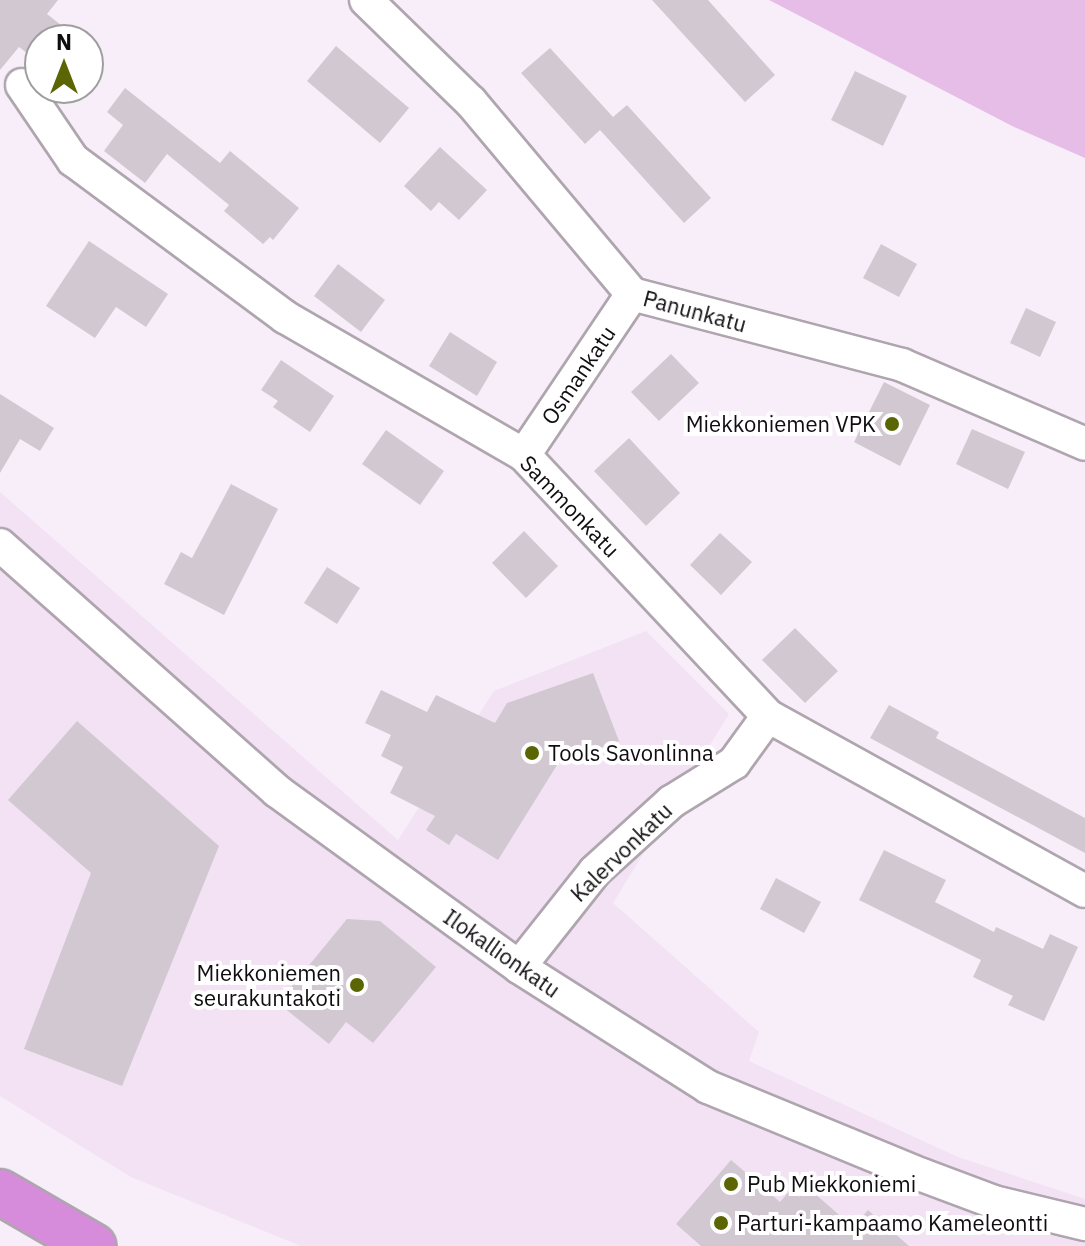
<!DOCTYPE html>
<html>
<head>
<meta charset="utf-8">
<style>
  body { margin:0 }
  #map { position:relative; width:1085px; height:1246px; overflow:hidden; background:#f8eef9; font-family:"IBM Plex Sans",sans-serif }
  div>[style] { position:absolute }
  .built>* { inset:0; background:#f2e2f3 }
  .green>* { inset:0; background:#e6bde7 }
  .building>* { inset:0; background:#d2c8d2 }
  .roads { filter:drop-shadow(2px 0 #afa5af) drop-shadow(-2px 0 #afa5af) drop-shadow(0 2px #afa5af) drop-shadow(0 -2px #afa5af) }
  .minor>* { height:32px; margin:-16px; padding:0 16px; transform-origin:16px; border-radius:16px; background:#fff }
  .highway>* { height:44px; margin:-22px; padding:0 22px; transform-origin:22px; border-radius:22px; background:#d68cda }
  .dots>* { width:22px; height:22px; translate:-50% -50%; box-sizing:border-box; border:4px solid #fff; border-radius:50% }
  span { translate:-50% -50%; white-space:nowrap; text-align:center; line-height:1.15; -webkit-text-stroke:8px #fff; paint-order:stroke }
  .street-label { font-size:22px; color:#100d10 }
  .poi-label { font-size:22px; color:#100d10 }
  .right { translate:-100% -50%; text-align:right }
  .left { translate:0 -50%; text-align:left }
  .north { position:absolute; left:24px; top:24px; width:80px; height:80px; box-sizing:border-box; background:#fff; border:2px solid #9f9e9f; border-radius:50%; rotate:0deg; font-size:22px; font-weight:700; line-height:32px; text-align:center; color:#100d10 }
  .north::after { content:''; display:block; margin:auto; width:28px; height:36px; background:#5c6503; clip-path:polygon(50% 0,100% 100%,50% 72%,0 100%) }
</style>
</head>
<body>
<div id="map">
  <div class="built">
    <i style="clip-path:polygon(0 492px,398px 840px,494px 691px,646px 631px,729px 714px,613px 903px,759px 1032px,749px 1061px,958px 1157px,1085px 1199px,1085px 1246px,301px 1246px,131px 1177px,0 1096px)"></i>
  </div>
  <div class="green">
    <i style="clip-path:polygon(769px 0,1085px 0,1085px 158px,1014px 127px)"></i>
  </div>
  <div class="building">
    <i style="clip-path:polygon(0 0,58px 0,47px 14px,80px 40px,40px 40px,40px 63px,19px 47px,0 70px)"></i>
    <i style="clip-path:polygon(652px 0,708px 0,775px 75px,745px 102px)"></i>
    <i style="clip-path:polygon(336px 46px,409px 108px,380px 143px,307px 81px)"></i>
    <i style="clip-path:polygon(550px 48px,613px 117px,627px 105px,711px 198px,684px 223px,600px 130px,585px 144px,521px 73px)"></i>
    <i style="clip-path:polygon(855px 71px,907px 96px,883px 146px,831px 120px)"></i>
    <i style="clip-path:polygon(125px 88px,220px 163px,230px 151px,299px 208px,273px 240px,270px 237px,263px 244px,224px 211px,229px 205px,167px 154px,145px 183px,104px 151px,123px 125px,107px 112px)"></i>
    <i style="clip-path:polygon(440px 147px,487px 190px,459px 220px,439px 202px,431px 211px,404px 186px)"></i>
    <i style="clip-path:polygon(89px 241px,168px 294px,146px 327px,116px 307px,95px 338px,46px 306px)"></i>
    <i style="clip-path:polygon(881px 244px,917px 264px,899px 297px,863px 278px)"></i>
    <i style="clip-path:polygon(338px 264px,385px 300px,361px 332px,314px 296px)"></i>
    <i style="clip-path:polygon(1026px 308px,1056px 322px,1040px 357px,1010px 343px)"></i>
    <i style="clip-path:polygon(450px 332px,497px 362px,477px 396px,429px 366px)"></i>
    <i style="clip-path:polygon(671px 354px,699px 383px,659px 421px,631px 392px)"></i>
    <i style="clip-path:polygon(281px 360px,334px 396px,310px 432px,273px 407px,278px 401px,261px 390px)"></i>
    <i style="clip-path:polygon(884px 382px,930px 405px,900px 466px,854px 442px)"></i>
    <i style="clip-path:polygon(0 394px,54px 428px,40px 451px,20px 439px,0 473px)"></i>
    <i style="clip-path:polygon(972px 429px,1025px 452px,1008px 489px,956px 464px)"></i>
    <i style="clip-path:polygon(386px 430px,444px 471px,420px 505px,362px 464px)"></i>
    <i style="clip-path:polygon(629px 438px,680px 493px,646px 526px,594px 471px)"></i>
    <i style="clip-path:polygon(231px 484px,278px 509px,224px 615px,164px 584px,181px 552px,192px 558px)"></i>
    <i style="clip-path:polygon(524px 531px,558px 566px,526px 598px,492px 563px)"></i>
    <i style="clip-path:polygon(720px 533px,752px 562px,721px 595px,690px 565px)"></i>
    <i style="clip-path:polygon(327px 567px,360px 588px,337px 624px,304px 603px)"></i>
    <i style="clip-path:polygon(795px 628px,838px 671px,805px 703px,762px 660px)"></i>
    <i style="clip-path:polygon(593px 673px,619px 741px,557px 765px,498px 860px,456px 834px,449px 845px,426px 830px,435px 816px,390px 793px,403px 767px,381px 756px,391px 735px,365px 723px,381px 690px,427px 712px,436px 695px,495px 723px,507px 703px)"></i>
    <i style="clip-path:polygon(889px 705px,939px 732px,936px 738px,1085px 818px,1085px 853px,870px 738px)"></i>
    <i style="clip-path:polygon(77px 721px,219px 846px,122px 1086px,24px 1049px,91px 873px,8px 800px)"></i>
    <i style="clip-path:polygon(884px 850px,946px 880px,935px 902px,994px 932px,996px 927px,1043px 949px,1050px 934px,1078px 947px,1044px 1021px,1008px 1005px,1013px 996px,973px 977px,981px 960px,859px 900px)"></i>
    <i style="clip-path:polygon(776px 878px,821px 902px,804px 933px,760px 909px)"></i>
    <i style="clip-path:polygon(347px 919px,380px 921px,436px 967px,373px 1043px,346px 1022px,329px 1044px,278px 1003px)"></i>
    <i style="clip-path:polygon(731px 1160px,780px 1202px,799px 1180px,853px 1227px,868px 1210px,909px 1246px,701px 1246px,676px 1224px)"></i>
  </div>
  <div class="roads">
    <div class="minor">
      <i style="left:366px;top:0;width:146px;rotate:44.2deg"></i>
      <i style="left:471px;top:102px;width:251px;rotate:50deg"></i>
      <i style="left:632px;top:294px;width:279px;rotate:14.7deg"></i>
      <i style="left:902px;top:365px;width:199px;rotate:23.3deg"></i>
      <i style="left:22px;top:85px;width:91px;rotate:55.8deg"></i>
      <i style="left:73px;top:160px;width:264px;rotate:36.5deg"></i>
      <i style="left:285px;top:317px;width:276px;rotate:30deg"></i>
      <i style="left:524px;top:455px;width:357px;rotate:46.9deg"></i>
      <i style="left:768px;top:716px;width:362px;rotate:28.9deg"></i>
      <i style="left:524px;top:455px;width:194px;rotate:-56.1deg"></i>
      <i style="left:0;top:545px;width:370px;rotate:41.6deg"></i>
      <i style="left:277px;top:791px;width:299px;rotate:36deg"></i>
      <i style="left:519px;top:967px;width:224px;rotate:32.4deg"></i>
      <i style="left:708px;top:1087px;width:231px;rotate:22.4deg"></i>
      <i style="left:922px;top:1175px;width:77px;rotate:20.6deg"></i>
      <i style="left:994px;top:1202px;width:94px;rotate:13.6deg"></i>
      <i style="left:519px;top:967px;width:122px;rotate:-51.6deg"></i>
      <i style="left:595px;top:871px;width:103px;rotate:-42.2deg"></i>
      <i style="left:671px;top:802px;width:74px;rotate:-31.8deg"></i>
      <i style="left:734px;top:763px;width:58px;rotate:-54.1deg"></i>
    </div>
    <div class="highway">
      <i style="left:0;top:1192px;width:108px;rotate:30.1deg"></i>
    </div>
  </div>
  <div class="dots">
    <i style="left:892px;top:424px;background:#5c6503"></i>
    <i style="left:532px;top:753px;background:#5c6503"></i>
    <i style="left:357px;top:985px;background:#5c6503"></i>
    <i style="left:731px;top:1184px;background:#5c6503"></i>
    <i style="left:721px;top:1223px;background:#5c6503"></i>
  </div>
  <div class="street-label">
    <span style="left:695px;top:311px;rotate:15deg">Panunkatu</span>
    <span style="left:578px;top:375px;rotate:-56deg">Osmankatu</span>
    <span style="left:570px;top:506px;rotate:46deg">Sammonkatu</span>
    <span style="left:621px;top:852px;rotate:-44deg">Kalervonkatu</span>
    <span style="left:502px;top:953px;rotate:35deg">Ilokallionkatu</span>
  </div>
  <div class="poi-label">
    <span class="right" style="left:876px;top:424px">Miekkoniemen VPK</span>
    <span class="left" style="left:548px;top:753px">Tools Savonlinna</span>
    <span class="right" style="left:341px;top:985px">Miekkoniemen<br>seurakuntakoti</span>
    <span class="left" style="left:747px;top:1184px">Pub Miekkoniemi</span>
    <span class="left" style="left:737px;top:1223px">Parturi-kampaamo Kameleontti</span>
  </div>
  <div class="north">N</div>
</div>
</body>
</html>
